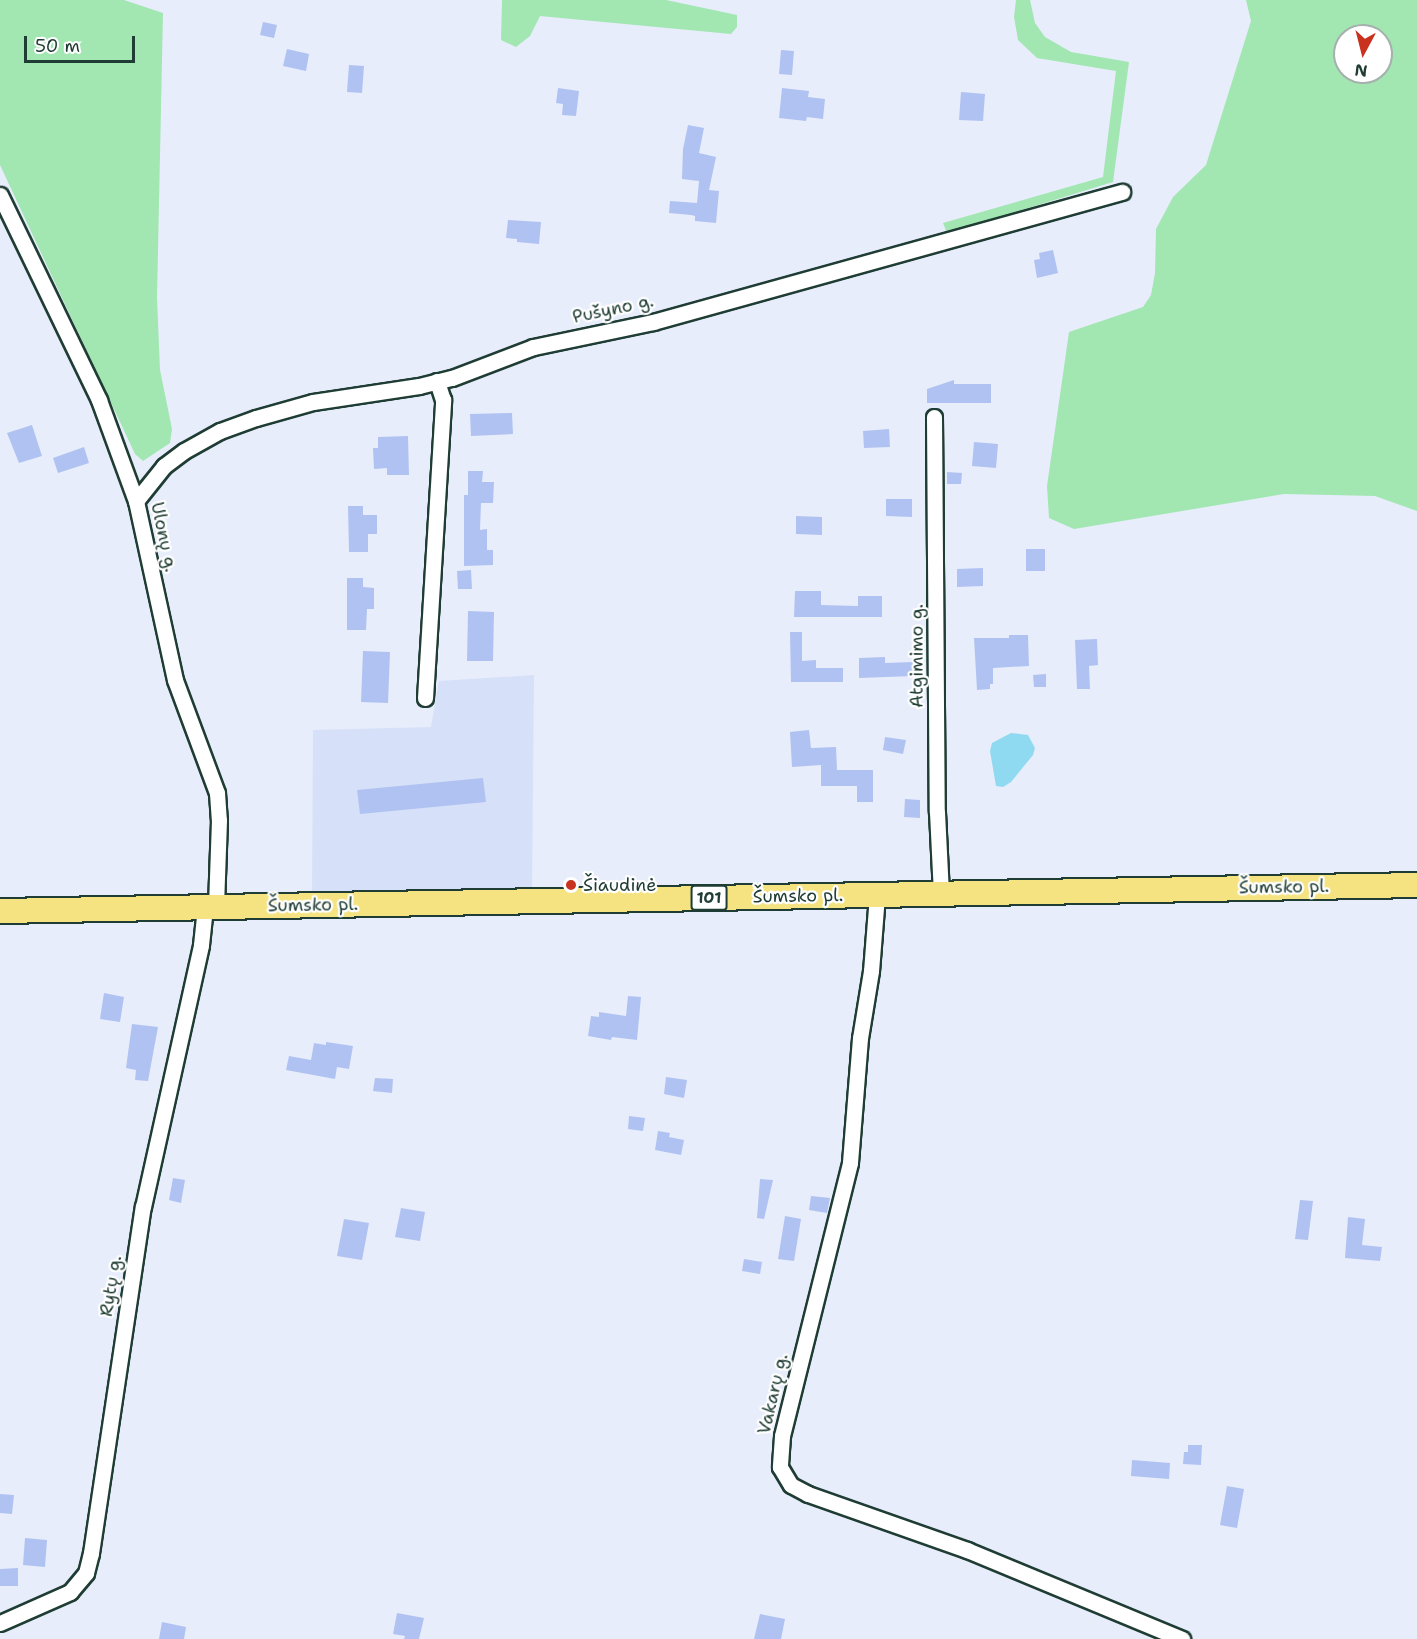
<!DOCTYPE html>
<html>
<head>
<meta charset="utf-8">
<style>
  body { margin:0 }
  #map { position:relative; width:1417px; height:1639px; overflow:hidden; background:#e7edfb; font-family:"Shantell Sans",sans-serif }
  div>[style] { position:absolute }
  .built>* { inset:0; background:#d6e0f8 }
  .green>* { inset:0; background:#a2e6b1 }
  .water>* { inset:0; background:#8fdaf0 }
  .building>* { inset:0; background:#b0c2f1 }
  .roads { filter:drop-shadow(2px 0 #1f3d34) drop-shadow(-2px 0 #1f3d34) drop-shadow(0 2px #1f3d34) drop-shadow(0 -2px #1f3d34) }
  .street>* { height:15px; margin:-7.5px; padding:0 7.5px; transform-origin:7.5px; border-radius:7.5px; background:#fff }
  .primary>* { height:24px; margin:-12px; padding:0 12px; transform-origin:12px; border-radius:12px; background:#f5e382 }
  .dots>* { width:16px; height:16px; translate:-50% -50%; box-sizing:border-box; border:3px solid #fff; border-radius:50% }
  span { translate:-50% -50%; white-space:nowrap; text-align:center; line-height:1.15; -webkit-text-stroke:4.5px #fff; paint-order:stroke }
  .shield-label span { padding:2px 4px; background:#fff; border:2px solid; border-radius:4px; -webkit-text-stroke-width:0 }
  .shield-label { font-size:16px; color:#1f3d34; font-weight:700 }
  .street-label { font-size:18px; color:#1f3d34 }
  .poi-label { font-size:18px; color:#1f3d34 }
  .left { translate:0 -50%; text-align:left }
  .north { position:absolute; left:1333px; top:24px; width:60px; height:60px; box-sizing:border-box; background:#fff; border:2px solid #a5b1ae; border-radius:50%; rotate:187deg; font-size:16px; font-weight:700; line-height:24px; text-align:center; color:#1f3d34 }
  .north::after { content:''; display:block; margin:auto; width:21px; height:27px; background:#c8321e; clip-path:polygon(50% 0,100% 100%,50% 72%,0 100%) }
  .scale { position:absolute; left:24px; top:36px; width:111px; height:27px; box-sizing:border-box; border:3px solid #1f3d34; border-top:0; padding-left:8px; font-size:18px; line-height:21px; white-space:nowrap; color:#1f3d34; -webkit-text-stroke:4px #fff; paint-order:stroke }
</style>
</head>
<body>
<div id="map">
  <div class="built">
    <i style="clip-path:polygon(534px 675px,532px 896px,312px 899px,313px 730px,431px 727px,439px 681px)"></i>
  </div>
  <div class="green">
    <i style="clip-path:polygon(0 0,124px 0,163px 13px,157px 298px,160px 370px,172px 429px,170px 443px,143px 461px,135px 454px,0 165px)"></i>
    <i style="clip-path:polygon(502px 0,666px 0,737px 15px,737px 27px,731px 34px,540px 16px,530px 36px,516px 47px,501px 40px)"></i>
    <i style="clip-path:polygon(1016px 0,1030px 0,1035px 23px,1045px 37px,1071px 52px,1129px 62px,1113px 182px,947px 233px,943px 223px,1103px 177px,1116px 71px,1037px 58px,1018px 40px,1014px 17px)"></i>
    <i style="clip-path:polygon(evenodd,1246px 0,1417px 0,1417px 511px,1375px 496px,1284px 494px,1074px 529px,1049px 518px,1047px 486px,1069px 332px,1143px 307px,1151px 295px,1155px 273px,1156px 229px,1173px 197px,1206px 165px,1251px 21px,1246px 0,1345px 36px,1381px 36px,1381px 72px,1345px 72px,1345px 36px)"></i>
  </div>
  <div class="water">
    <i style="clip-path:polygon(1011px 733px,1028px 735px,1035px 748px,1033px 755px,1011px 782px,1003px 787px,996px 786px,990px 751px,992px 743px)"></i>
  </div>
  <div class="building">
    <i style="clip-path:polygon(263px 22px,277px 25px,274px 38px,260px 35px)"></i>
    <i style="clip-path:polygon(287px 49px,309px 54px,306px 71px,283px 66px)"></i>
    <i style="clip-path:polygon(781px 50px,794px 51px,792px 75px,779px 74px)"></i>
    <i style="clip-path:polygon(349px 65px,364px 66px,362px 93px,347px 92px)"></i>
    <i style="clip-path:polygon(558px 88px,579px 91px,576px 116px,562px 115px,563px 104px,556px 103px)"></i>
    <i style="clip-path:polygon(782px 88px,809px 91px,808px 97px,825px 99px,823px 119px,807px 117px,806px 121px,779px 118px)"></i>
    <i style="clip-path:polygon(961px 92px,985px 94px,983px 121px,959px 120px)"></i>
    <i style="clip-path:polygon(688px 125px,704px 128px,699px 153px,716px 157px,709px 190px,719px 191px,716px 223px,695px 221px,695px 216px,691px 215px,669px 213px,670px 201px,697px 203px,699px 181px,682px 179px,683px 149px)"></i>
    <i style="clip-path:polygon(508px 220px,541px 222px,539px 244px,517px 242px,517px 239px,506px 238px)"></i>
    <i style="clip-path:polygon(1053px 250px,1058px 273px,1037px 278px,1034px 260px,1040px 259px,1039px 253px)"></i>
    <i style="clip-path:polygon(954px 380px,954px 384px,991px 384px,991px 403px,927px 403px,927px 389px)"></i>
    <i style="clip-path:polygon(512px 413px,513px 434px,471px 436px,470px 414px)"></i>
    <i style="clip-path:polygon(32px 425px,42px 456px,19px 463px,7px 433px)"></i>
    <i style="clip-path:polygon(889px 429px,890px 447px,864px 448px,863px 431px)"></i>
    <i style="clip-path:polygon(408px 436px,409px 475px,387px 475px,387px 468px,374px 469px,373px 448px,378px 448px,378px 437px)"></i>
    <i style="clip-path:polygon(974px 442px,998px 444px,996px 468px,972px 466px)"></i>
    <i style="clip-path:polygon(84px 447px,89px 463px,58px 473px,53px 458px)"></i>
    <i style="clip-path:polygon(468px 471px,483px 471px,482px 482px,494px 482px,493px 503px,481px 503px,480px 530px,487px 529px,487px 550px,493px 550px,493px 565px,464px 566px,464px 495px,468px 495px)"></i>
    <i style="clip-path:polygon(947px 472px,962px 473px,961px 484px,947px 484px)"></i>
    <i style="clip-path:polygon(886px 499px,912px 499px,912px 517px,886px 516px)"></i>
    <i style="clip-path:polygon(348px 506px,363px 506px,363px 515px,377px 515px,377px 534px,368px 534px,368px 552px,349px 552px)"></i>
    <i style="clip-path:polygon(796px 516px,822px 517px,822px 535px,796px 534px)"></i>
    <i style="clip-path:polygon(1026px 549px,1045px 549px,1045px 571px,1026px 571px)"></i>
    <i style="clip-path:polygon(983px 568px,983px 586px,957px 587px,957px 569px)"></i>
    <i style="clip-path:polygon(471px 570px,472px 589px,458px 589px,457px 571px)"></i>
    <i style="clip-path:polygon(347px 578px,363px 578px,363px 587px,374px 588px,374px 609px,367px 609px,366px 630px,347px 630px)"></i>
    <i style="clip-path:polygon(795px 591px,821px 591px,821px 605px,858px 606px,858px 596px,882px 596px,882px 617px,794px 617px)"></i>
    <i style="clip-path:polygon(468px 611px,494px 612px,493px 661px,467px 661px)"></i>
    <i style="clip-path:polygon(790px 632px,802px 632px,802px 661px,816px 660px,816px 668px,843px 668px,843px 682px,791px 682px)"></i>
    <i style="clip-path:polygon(1009px 635px,1028px 635px,1029px 666px,993px 668px,993px 684px,990px 684px,990px 689px,977px 690px,974px 638px,1009px 638px)"></i>
    <i style="clip-path:polygon(1097px 639px,1098px 665px,1089px 666px,1090px 689px,1077px 689px,1075px 640px)"></i>
    <i style="clip-path:polygon(363px 651px,390px 652px,388px 703px,361px 702px)"></i>
    <i style="clip-path:polygon(885px 657px,885px 663px,913px 662px,914px 676px,859px 678px,859px 658px)"></i>
    <i style="clip-path:polygon(1046px 674px,1046px 687px,1034px 687px,1033px 675px)"></i>
    <i style="clip-path:polygon(809px 730px,811px 748px,836px 747px,837px 770px,873px 770px,873px 802px,857px 802px,857px 786px,821px 786px,821px 765px,792px 767px,790px 732px)"></i>
    <i style="clip-path:polygon(885px 737px,906px 740px,903px 754px,883px 750px)"></i>
    <i style="clip-path:polygon(483px 778px,486px 802px,360px 814px,357px 790px)"></i>
    <i style="clip-path:polygon(905px 799px,920px 800px,920px 818px,904px 817px)"></i>
    <i style="clip-path:polygon(104px 993px,124px 997px,120px 1022px,100px 1019px)"></i>
    <i style="clip-path:polygon(628px 996px,641px 997px,637px 1040px,612px 1037px,611px 1040px,588px 1036px,591px 1016px,599px 1017px,599px 1012px,626px 1016px)"></i>
    <i style="clip-path:polygon(132px 1024px,158px 1027px,148px 1081px,135px 1080px,136px 1070px,126px 1068px)"></i>
    <i style="clip-path:polygon(326px 1042px,353px 1046px,349px 1069px,337px 1067px,335px 1079px,286px 1070px,289px 1056px,311px 1060px,314px 1043px,326px 1045px)"></i>
    <i style="clip-path:polygon(666px 1077px,687px 1080px,684px 1098px,664px 1094px)"></i>
    <i style="clip-path:polygon(375px 1078px,393px 1079px,392px 1093px,373px 1091px)"></i>
    <i style="clip-path:polygon(629px 1116px,645px 1118px,643px 1131px,628px 1129px)"></i>
    <i style="clip-path:polygon(658px 1131px,670px 1133px,669px 1137px,684px 1140px,681px 1155px,655px 1150px)"></i>
    <i style="clip-path:polygon(173px 1178px,185px 1180px,181px 1203px,169px 1200px)"></i>
    <i style="clip-path:polygon(760px 1179px,773px 1180px,764px 1219px,757px 1218px)"></i>
    <i style="clip-path:polygon(811px 1196px,830px 1198px,827px 1213px,809px 1210px)"></i>
    <i style="clip-path:polygon(1300px 1200px,1313px 1201px,1308px 1240px,1295px 1239px)"></i>
    <i style="clip-path:polygon(401px 1208px,425px 1212px,420px 1241px,395px 1237px)"></i>
    <i style="clip-path:polygon(785px 1216px,801px 1219px,794px 1261px,778px 1259px)"></i>
    <i style="clip-path:polygon(1348px 1217px,1365px 1219px,1362px 1245px,1382px 1247px,1380px 1261px,1345px 1258px)"></i>
    <i style="clip-path:polygon(344px 1219px,369px 1223px,362px 1260px,337px 1256px)"></i>
    <i style="clip-path:polygon(744px 1259px,762px 1262px,760px 1274px,742px 1271px)"></i>
    <i style="clip-path:polygon(1188px 1445px,1202px 1445px,1201px 1465px,1183px 1464px,1184px 1452px,1188px 1452px)"></i>
    <i style="clip-path:polygon(1132px 1460px,1170px 1463px,1169px 1479px,1131px 1476px)"></i>
    <i style="clip-path:polygon(1227px 1486px,1244px 1489px,1237px 1528px,1220px 1525px)"></i>
    <i style="clip-path:polygon(0 1494px,14px 1495px,12px 1514px,0 1513px)"></i>
    <i style="clip-path:polygon(25px 1538px,47px 1540px,45px 1567px,23px 1565px)"></i>
    <i style="clip-path:polygon(18px 1568px,18px 1586px,0 1586px,0 1569px)"></i>
    <i style="clip-path:polygon(397px 1613px,424px 1618px,419px 1639px,404px 1639px,405px 1636px,393px 1634px)"></i>
    <i style="clip-path:polygon(760px 1614px,785px 1619px,781px 1639px,754px 1639px)"></i>
    <i style="clip-path:polygon(162px 1622px,186px 1627px,184px 1639px,159px 1639px)"></i>
  </div>
  <div class="roads">
    <div class="street">
      <i style="left:0;top:195px;width:228px;rotate:64.2deg"></i>
      <i style="left:99px;top:400px;width:108px;rotate:69.9deg"></i>
      <i style="left:136px;top:501px;width:183px;rotate:77.7deg"></i>
      <i style="left:175px;top:680px;width:121px;rotate:69.6deg"></i>
      <i style="left:217px;top:793px;width:27px;rotate:86deg"></i>
      <i style="left:219px;top:820px;width:87px;rotate:92deg"></i>
      <i style="left:934px;top:417px;width:395px;rotate:89.6deg"></i>
      <i style="left:937px;top:812px;width:82px;rotate:87.2deg"></i>
      <i style="left:136px;top:501px;width:45px;rotate:-51.3deg"></i>
      <i style="left:164px;top:466px;width:25px;rotate:-37deg"></i>
      <i style="left:184px;top:451px;width:41px;rotate:-29.1deg"></i>
      <i style="left:220px;top:431px;width:38px;rotate:-20deg"></i>
      <i style="left:256px;top:418px;width:59px;rotate:-15.7deg"></i>
      <i style="left:313px;top:402px;width:107px;rotate:-8.6deg"></i>
      <i style="left:419px;top:386px;width:34px;rotate:-14deg"></i>
      <i style="left:452px;top:378px;width:87px;rotate:-20.9deg"></i>
      <i style="left:533px;top:347px;width:123px;rotate:-11.8deg"></i>
      <i style="left:653px;top:322px;width:487px;rotate:-15.5deg"></i>
      <i style="left:425px;top:698px;width:299px;rotate:-86.5deg"></i>
      <i style="left:443px;top:400px;width:20px;rotate:-108deg"></i>
      <i style="left:877px;top:895px;width:76px;rotate:94.5deg"></i>
      <i style="left:871px;top:971px;width:68px;rotate:99.3deg"></i>
      <i style="left:860px;top:1038px;width:125px;rotate:94.6deg"></i>
      <i style="left:850px;top:1163px;width:281px;rotate:104deg"></i>
      <i style="left:782px;top:1436px;width:31px;rotate:94deg"></i>
      <i style="left:780px;top:1467px;width:21px;rotate:59deg"></i>
      <i style="left:791px;top:1485px;width:19px;rotate:28deg"></i>
      <i style="left:808px;top:1494px;width:169px;rotate:19.4deg"></i>
      <i style="left:967px;top:1550px;width:233px;rotate:22.5deg"></i>
      <i style="left:0;top:1623px;width:77px;rotate:-23.9deg"></i>
      <i style="left:70px;top:1592px;width:25px;rotate:-50deg"></i>
      <i style="left:86px;top:1573px;width:21px;rotate:-76deg"></i>
      <i style="left:91px;top:1553px;width:350px;rotate:-81.5deg"></i>
      <i style="left:143px;top:1207px;width:268px;rotate:-77.5deg"></i>
      <i style="left:201px;top:945px;width:38px;rotate:-84deg"></i>
    </div>
    <div class="primary">
      <i style="left:0;top:911px;width:1417px;rotate:-1.05deg"></i>
    </div>
  </div>
  <div class="dots">
    <i style="left:571px;top:885px;background:#c8321e"></i>
  </div>
  <div class="shield-label">
    <span style="left:709px;top:898px">101</span>
  </div>
  <div class="street-label">
    <span style="left:613px;top:309px;rotate:-12deg">Pušyno g.</span>
    <span style="left:164px;top:537px;rotate:78deg">Ulonų g.</span>
    <span style="left:917px;top:656px;rotate:-90deg">Atgimimo g.</span>
    <span style="left:1284px;top:887px;rotate:-1deg">Šumsko pl.</span>
    <span style="left:798px;top:896px;rotate:-1deg">Šumsko pl.</span>
    <span style="left:313px;top:905px;rotate:-1deg">Šumsko pl.</span>
    <span style="left:111px;top:1286px;rotate:-81deg">Rytų g.</span>
    <span style="left:773px;top:1394px;rotate:-77deg">Vakarų g.</span>
  </div>
  <div class="poi-label">
    <span class="left" style="left:583px;top:885px">Šiaudinė</span>
  </div>
  <div class="north">N</div>
  <div class="scale">50 m</div>
</div>
</body>
</html>
